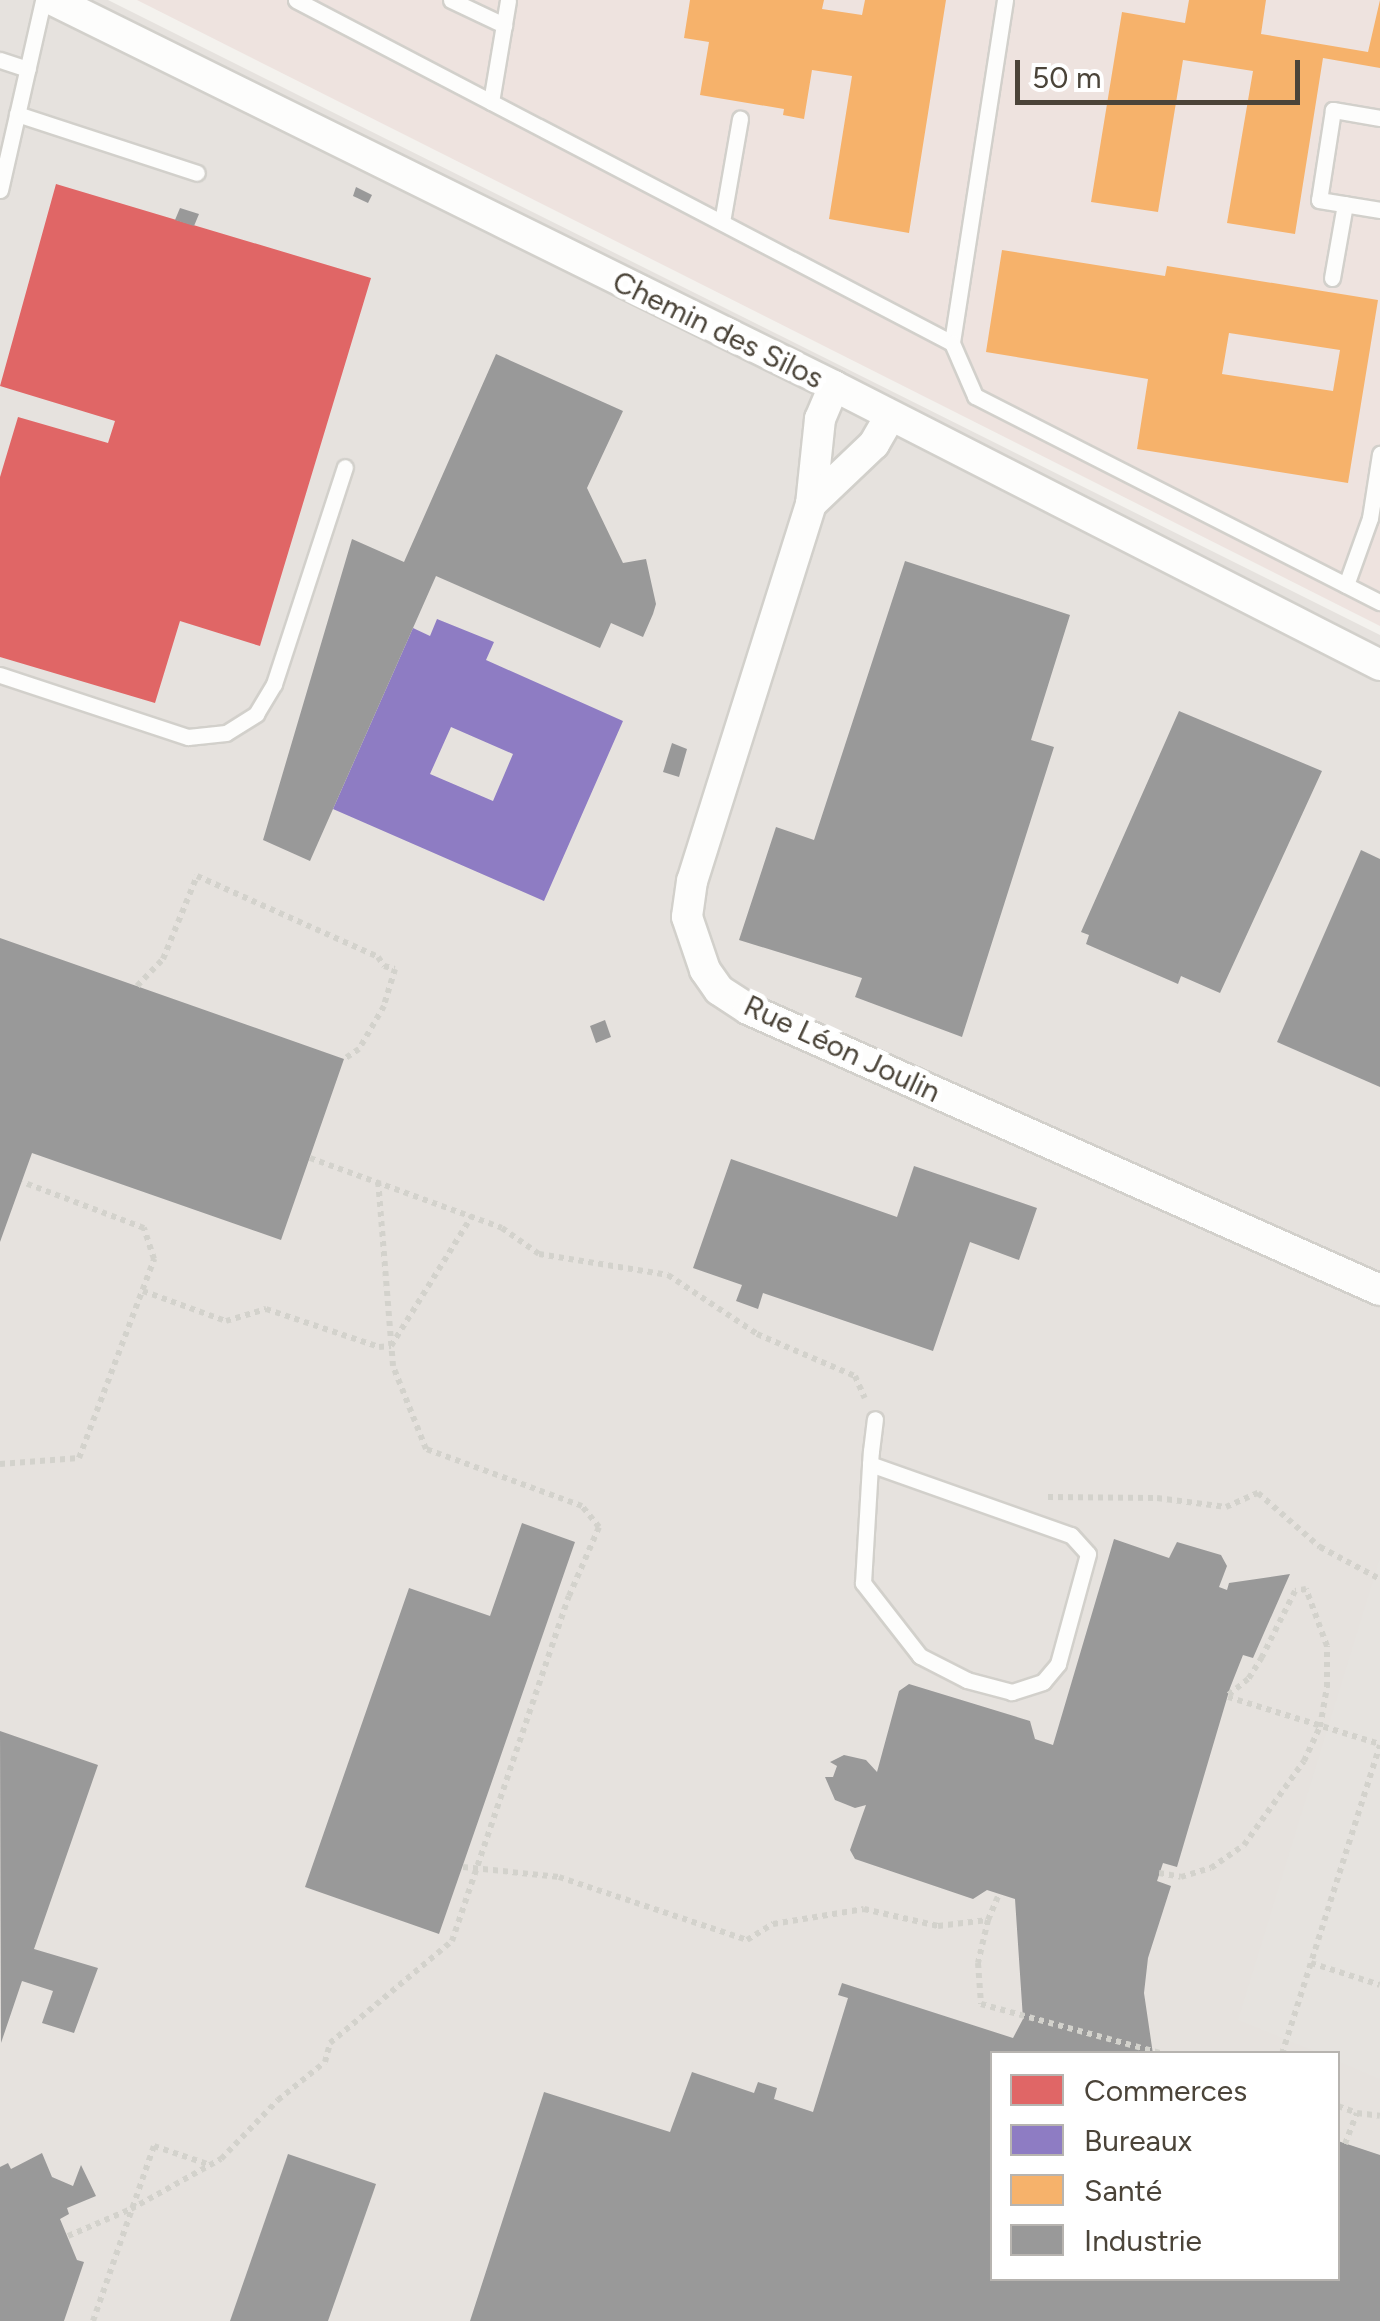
<!DOCTYPE html>
<html>
<head>
<meta charset="utf-8">
<style>
  body { margin:0 }
  #map { position:relative; width:1380px; height:2321px; overflow:hidden; background:#f4f2ee; font-family:Figtree,sans-serif }
  div>[style] { position:absolute }
  .industrial>* { inset:0; background:#e6e2de }
  .medical>* { inset:0; background:#eee3df }
  .parking>* { inset:0; background:#e6e3df }
  .shops>* { inset:0; background:#e06666 }
  .offices>* { inset:0; background:#8e7cc3 }
  .health>* { inset:0; background:#f6b26b }
  .industry>* { inset:0; background:#999 }
  .path>* { height:6px; margin-top:-3px; transform-origin:0; background:repeating-linear-gradient(90deg,#d3d2cc 0 5px,transparent 0 10px) }
  .roads { filter:drop-shadow(2px 0 #d2d0cb) drop-shadow(-2px 0 #d2d0cb) drop-shadow(0 2px #d2d0cb) drop-shadow(0 -2px #d2d0cb) }
  .lane>* { height:15px; margin:-7.5px; padding:0 7.5px; transform-origin:7.5px; border-radius:7.5px; background:#fdfdfc }
  .street>* { height:30px; margin:-15px; padding:0 15px; transform-origin:15px; border-radius:15px; background:#fdfdfc }
  span { translate:-50% -50%; white-space:nowrap; text-align:center; line-height:1.15; -webkit-text-stroke:10px #fff; paint-order:stroke }
  .street-label { font-size:30px; color:#4b4439 }
  .legend { position:absolute; left:990px; top:2051px; width:350px; height:230px; box-sizing:border-box; background:#fff; border:2px solid #b7b4b0; margin:0; padding:12px 18px; list-style:none; font-size:30px; color:#4b4439 }
  .legend li { display:flex; align-items:center; gap:20px; height:50px }
  .legend b { width:50px; border:2px solid #b7b4b0 }
  .scale { position:absolute; left:1015px; top:60px; width:285px; height:45px; box-sizing:border-box; border:5px solid #4b4439; border-top:0; padding-left:12px; font-size:30px; line-height:35px; white-space:nowrap; color:#4b4439; -webkit-text-stroke:8px #fff; paint-order:stroke }
</style>
</head>
<body>
<div id="map">
  <div class="industrial">
    <i style="clip-path:polygon(evenodd,0 0,108px 0,1380px 635px,1380px 2321px,0 2321px,0 0,992px 2054px,1338px 2054px,1338px 2278px,992px 2278px,992px 2054px)"></i>
  </div>
  <div class="medical">
    <i style="clip-path:polygon(137px 0,1380px 0,1380px 626px)"></i>
  </div>
  <div class="parking">
    <i style="clip-path:polygon(1380px 1558px,1380px 2079px,1338px 2061px,1338px 2054px,1319px 2053px,1238px 2020px)"></i>
  </div>
  <div class="shops">
    <i style="clip-path:polygon(56px 184px,371px 278px,260px 646px,180px 621px,155px 703px,0 657px,0 477px,18px 417px,108px 443px,115px 421px,0 386px)"></i>
  </div>
  <div class="offices">
    <i style="clip-path:polygon(evenodd,437px 619px,494px 642px,486px 660px,623px 721px,544px 901px,333px 809px,413px 628px,430px 636px,437px 619px,451px 727px,513px 754px,493px 801px,430px 774px,451px 727px)"></i>
  </div>
  <div class="health">
    <i style="clip-path:polygon(690px 0,824px 0,822px 9px,862px 15px,865px 0,946px 0,909px 233px,829px 219px,852px 76px,812px 70px,804px 119px,783px 115px,784px 109px,700px 95px,709px 42px,684px 38px)"></i>
    <i style="clip-path:polygon(1189px 0,1266px 0,1261px 34px,1368px 52px,1380px 0,1380px 68px,1323px 58px,1295px 234px,1227px 223px,1253px 71px,1183px 60px,1158px 212px,1091px 202px,1122px 12px,1185px 23px)"></i>
    <i style="clip-path:polygon(evenodd,1002px 250px,1165px 276px,1167px 266px,1378px 300px,1348px 483px,1137px 449px,1148px 379px,986px 352px,1002px 250px,1229px 333px,1340px 350px,1333px 391px,1222px 374px,1229px 333px)"></i>
  </div>
  <div class="industry">
    <i style="clip-path:polygon(356px 187px,372px 195px,368px 203px,353px 196px)"></i>
    <i style="clip-path:polygon(180px 208px,199px 214px,194px 226px,175px 220px)"></i>
    <i style="clip-path:polygon(496px 354px,623px 411px,587px 488px,623px 563px,646px 559px,656px 604px,653px 614px,643px 637px,611px 623px,600px 648px,436px 576px,310px 861px,263px 840px,352px 539px,404px 562px)"></i>
    <i style="clip-path:polygon(905px 561px,1070px 615px,1031px 740px,1054px 747px,962px 1037px,855px 997px,862px 978px,739px 940px,776px 827px,814px 840px)"></i>
    <i style="clip-path:polygon(1179px 711px,1322px 771px,1220px 993px,1181px 976px,1178px 984px,1086px 944px,1089px 935px,1081px 932px)"></i>
    <i style="clip-path:polygon(672px 743px,687px 749px,679px 777px,663px 772px)"></i>
    <i style="clip-path:polygon(1361px 850px,1380px 859px,1380px 1087px,1277px 1042px)"></i>
    <i style="clip-path:polygon(0 938px,344px 1059px,281px 1240px,32px 1153px,0 1242px)"></i>
    <i style="clip-path:polygon(605px 1020px,611px 1037px,596px 1043px,590px 1026px)"></i>
    <i style="clip-path:polygon(731px 1159px,897px 1217px,914px 1166px,1037px 1208px,1019px 1260px,970px 1242px,933px 1351px,763px 1293px,758px 1309px,736px 1301px,742px 1285px,693px 1268px)"></i>
    <i style="clip-path:polygon(522px 1523px,575px 1542px,439px 1934px,305px 1887px,409px 1588px,490px 1616px)"></i>
    <i style="clip-path:polygon(1114px 1539px,1169px 1558px,1177px 1542px,1221px 1555px,1227px 1566px,1219px 1587px,1227px 1590px,1229px 1583px,1290px 1574px,1253px 1658px,1243px 1655px,1230px 1688px,1177px 1867px,1163px 1863px,1157px 1881px,1171px 1886px,1148px 1958px,1144px 1993px,1153px 2054px,992px 2054px,992px 2278px,1338px 2278px,1338px 2141px,1380px 2155px,1380px 2321px,470px 2321px,544px 2092px,670px 2132px,692px 2072px,754px 2093px,758px 2082px,777px 2088px,774px 2099px,813px 2112px,848px 1998px,838px 1995px,842px 1983px,1013px 2038px,1023px 2019px,1015px 1899px,987px 1890px,973px 1899px,855px 1859px,850px 1850px,866px 1805px,855px 1808px,835px 1800px,825px 1777px,833px 1777px,837px 1766px,830px 1762px,844px 1755px,866px 1760px,877px 1772px,899px 1691px,909px 1684px,1030px 1721px,1035px 1739px,1053px 1745px)"></i>
    <i style="clip-path:polygon(0 1731px,98px 1765px,34px 1949px,98px 1968px,74px 2033px,42px 2023px,53px 1991px,22px 1981px,1px 2043px)"></i>
    <i style="clip-path:polygon(42px 2153px,52px 2177px,73px 2186px,81px 2165px,96px 2196px,67px 2208px,69px 2214px,60px 2219px,77px 2260px,84px 2262px,64px 2321px,0 2321px,0 2167px,8px 2163px,11px 2169px)"></i>
    <i style="clip-path:polygon(288px 2154px,376px 2184px,374px 2190px,328px 2321px,230px 2321px)"></i>
  </div>
  <div class="path">
    <i style="left:137px;top:986px;width:37px;rotate:-46deg"></i>
    <i style="left:163px;top:959px;width:90px;rotate:-67.7deg"></i>
    <i style="left:197px;top:876px;width:198px;rotate:24.1deg"></i>
    <i style="left:378px;top:957px;width:11px;rotate:56deg"></i>
    <i style="left:384px;top:966px;width:11px;rotate:15deg"></i>
    <i style="left:395px;top:969px;width:39px;rotate:107deg"></i>
    <i style="left:384px;top:1006px;width:50px;rotate:120.2deg"></i>
    <i style="left:359px;top:1049px;width:18px;rotate:146deg"></i>
    <i style="left:310px;top:1158px;width:204px;rotate:20deg"></i>
    <i style="left:502px;top:1228px;width:45px;rotate:35.1deg"></i>
    <i style="left:539px;top:1254px;width:131px;rotate:9.2deg"></i>
    <i style="left:668px;top:1275px;width:107px;rotate:33.5deg"></i>
    <i style="left:757px;top:1334px;width:107px;rotate:23.2deg"></i>
    <i style="left:855px;top:1376px;width:24px;rotate:66deg"></i>
    <i style="left:143px;top:1291px;width:88px;rotate:19.9deg"></i>
    <i style="left:226px;top:1321px;width:42px;rotate:-16.7deg"></i>
    <i style="left:266px;top:1309px;width:119px;rotate:18.6deg"></i>
    <i style="left:379px;top:1347px;width:12px;rotate:-5deg"></i>
    <i style="left:391px;top:1346px;width:153px;rotate:-58.1deg"></i>
    <i style="left:0;top:1464px;width:79px;rotate:-4.3deg"></i>
    <i style="left:79px;top:1458px;width:213px;rotate:-69.3deg"></i>
    <i style="left:154px;top:1259px;width:33px;rotate:-108deg"></i>
    <i style="left:144px;top:1228px;width:130px;rotate:-159.3deg"></i>
    <i style="left:1048px;top:1497px;width:109px;rotate:0.5deg"></i>
    <i style="left:1157px;top:1498px;width:70px;rotate:7.4deg"></i>
    <i style="left:1226px;top:1507px;width:35px;rotate:-24deg"></i>
    <i style="left:1258px;top:1493px;width:82px;rotate:41.1deg"></i>
    <i style="left:1320px;top:1547px;width:68px;rotate:28.1deg"></i>
    <i style="left:1228px;top:1697px;width:159px;rotate:17.2deg"></i>
    <i style="left:463px;top:1867px;width:97px;rotate:5.9deg"></i>
    <i style="left:559px;top:1877px;width:198px;rotate:18.5deg"></i>
    <i style="left:747px;top:1940px;width:31px;rotate:-32deg"></i>
    <i style="left:773px;top:1924px;width:92px;rotate:-9.4deg"></i>
    <i style="left:864px;top:1909px;width:76px;rotate:12.9deg"></i>
    <i style="left:938px;top:1926px;width:50px;rotate:-6.8deg"></i>
    <i style="left:988px;top:1920px;width:28px;rotate:-67deg"></i>
    <i style="left:1159px;top:1873px;width:22px;rotate:10deg"></i>
    <i style="left:1181px;top:1877px;width:31px;rotate:-17deg"></i>
    <i style="left:1211px;top:1868px;width:40px;rotate:-34.9deg"></i>
    <i style="left:1244px;top:1845px;width:103px;rotate:-54.5deg"></i>
    <i style="left:1304px;top:1761px;width:38px;rotate:-65deg"></i>
    <i style="left:1320px;top:1727px;width:41px;rotate:-80.1deg"></i>
    <i style="left:1327px;top:1687px;width:41px;rotate:-90deg"></i>
    <i style="left:1327px;top:1646px;width:61px;rotate:-110.2deg"></i>
    <i style="left:1306px;top:1589px;width:11px;rotate:170deg"></i>
    <i style="left:1295px;top:1591px;width:74px;rotate:116.6deg"></i>
    <i style="left:1262px;top:1657px;width:26px;rotate:122deg"></i>
    <i style="left:1248px;top:1679px;width:27px;rotate:141deg"></i>
    <i style="left:988px;top:1920px;width:44px;rotate:103.1deg"></i>
    <i style="left:978px;top:1963px;width:41px;rotate:85.8deg"></i>
    <i style="left:981px;top:2004px;width:190px;rotate:15.3deg"></i>
    <i style="left:1311px;top:1963px;width:72px;rotate:17.7deg"></i>
    <i style="left:1282px;top:2054px;width:324px;rotate:-72.4deg"></i>
    <i style="left:1338px;top:2106px;width:20px;rotate:20deg"></i>
    <i style="left:1345px;top:2144px;width:33px;rotate:-69deg"></i>
    <i style="left:1357px;top:2113px;width:23px;rotate:7deg"></i>
    <i style="left:68px;top:2236px;width:69px;rotate:-23.2deg"></i>
    <i style="left:131px;top:2209px;width:103px;rotate:-29.1deg"></i>
    <i style="left:221px;top:2159px;width:82px;rotate:-46deg"></i>
    <i style="left:278px;top:2100px;width:60px;rotate:-39deg"></i>
    <i style="left:325px;top:2062px;width:20px;rotate:-75deg"></i>
    <i style="left:330px;top:2043px;width:159px;rotate:-39.9deg"></i>
    <i style="left:452px;top:1941px;width:364px;rotate:-71.3deg"></i>
    <i style="left:569px;top:1596px;width:75px;rotate:-66.5deg"></i>
    <i style="left:599px;top:1527px;width:27px;rotate:-129deg"></i>
    <i style="left:582px;top:1506px;width:166px;rotate:-159.9deg"></i>
    <i style="left:426px;top:1449px;width:89px;rotate:-111.7deg"></i>
    <i style="left:393px;top:1366px;width:187px;rotate:-94.6deg"></i>
    <i style="left:93px;top:2321px;width:185px;rotate:-70.8deg"></i>
    <i style="left:154px;top:2146px;width:59px;rotate:18.7deg"></i>
  </div>
  <div class="roads">
    <div class="lane">
      <i style="left:296px;top:0;width:740px;rotate:27.6deg"></i>
      <i style="left:451px;top:0;width:59px;rotate:25.3deg"></i>
      <i style="left:1005px;top:0;width:347px;rotate:98.8deg"></i>
      <i style="left:952px;top:343px;width:58px;rotate:66.5deg"></i>
      <i style="left:975px;top:396px;width:454px;rotate:27deg"></i>
      <i style="left:0;top:60px;width:29px;rotate:18deg"></i>
      <i style="left:491px;top:102px;width:103px;rotate:-80.5deg"></i>
      <i style="left:17px;top:114px;width:189px;rotate:18.1deg"></i>
      <i style="left:1380px;top:118px;width:48px;rotate:-170.3deg"></i>
      <i style="left:1333px;top:110px;width:91px;rotate:98.8deg"></i>
      <i style="left:1319px;top:200px;width:62px;rotate:9.3deg"></i>
      <i style="left:0;top:190px;width:195px;rotate:-77.2deg"></i>
      <i style="left:722px;top:222px;width:105px;rotate:-80.1deg"></i>
      <i style="left:1332px;top:278px;width:75px;rotate:-80deg"></i>
      <i style="left:1346px;top:585px;width:71px;rotate:-70.3deg"></i>
      <i style="left:1370px;top:518px;width:65px;rotate:-81.1deg"></i>
      <i style="left:0;top:675px;width:198px;rotate:18.3deg"></i>
      <i style="left:188px;top:737px;width:38px;rotate:-6deg"></i>
      <i style="left:226px;top:733px;width:36px;rotate:-32deg"></i>
      <i style="left:256px;top:714px;width:35px;rotate:-59deg"></i>
      <i style="left:274px;top:684px;width:228px;rotate:-71.9deg"></i>
      <i style="left:870px;top:1464px;width:213px;rotate:19.5deg"></i>
      <i style="left:1071px;top:1535px;width:25px;rotate:48deg"></i>
      <i style="left:1088px;top:1554px;width:114px;rotate:105.3deg"></i>
      <i style="left:1058px;top:1664px;width:23px;rotate:130deg"></i>
      <i style="left:1043px;top:1682px;width:33px;rotate:162deg"></i>
      <i style="left:1012px;top:1692px;width:47px;rotate:-165.1deg"></i>
      <i style="left:967px;top:1680px;width:53px;rotate:-152.9deg"></i>
      <i style="left:920px;top:1656px;width:93px;rotate:-128deg"></i>
      <i style="left:863px;top:1583px;width:119px;rotate:-86.6deg"></i>
      <i style="left:870px;top:1464px;width:13px;rotate:-86deg"></i>
      <i style="left:871px;top:1451px;width:32px;rotate:-83deg"></i>
    </div>
    <div class="street">
      <i style="left:53px;top:0;width:871px;rotate:26.3deg"></i>
      <i style="left:834px;top:386px;width:613px;rotate:27.07deg"></i>
      <i style="left:834px;top:386px;width:36px;rotate:113deg"></i>
      <i style="left:820px;top:419px;width:85px;rotate:96deg"></i>
      <i style="left:811px;top:504px;width:395px;rotate:107.5deg"></i>
      <i style="left:692px;top:881px;width:36px;rotate:98deg"></i>
      <i style="left:687px;top:917px;width:56px;rotate:71.2deg"></i>
      <i style="left:705px;top:970px;width:24px;rotate:55deg"></i>
      <i style="left:719px;top:990px;width:35px;rotate:33deg"></i>
      <i style="left:748px;top:1009px;width:692px;rotate:23.97deg"></i>
      <i style="left:811px;top:504px;width:87px;rotate:-43.6deg"></i>
      <i style="left:874px;top:444px;width:32px;rotate:-60deg"></i>
    </div>
  </div>
  <div class="street-label">
    <span style="left:718px;top:330px;rotate:26deg">Chemin des Silos</span>
    <span style="left:842px;top:1049px;rotate:25deg">Rue Léon Joulin</span>
  </div>
  <ul class="legend">
  <li><b style="height:28px;background:#e06666"></b>Commerces</li>
  <li><b style="height:28px;background:#8e7cc3"></b>Bureaux</li>
  <li><b style="height:28px;background:#f6b26b"></b>Santé</li>
  <li><b style="height:28px;background:#999"></b>Industrie</li>
  </ul>
  <div class="scale">50 m</div>
</div>
</body>
</html>
